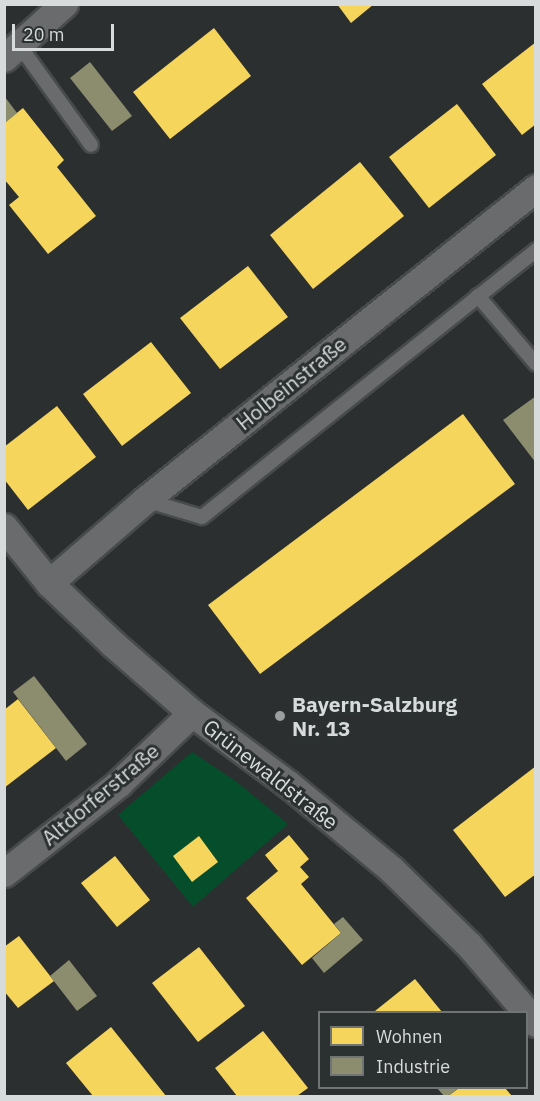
<!DOCTYPE html>
<html>
<head>
<meta charset="utf-8">
<style>
  body { margin:0 }
  #map { position:relative; width:540px; height:1101px; overflow:hidden; background:#2c2f30; font-family:"IBM Plex Sans",sans-serif }
  div>[style] { position:absolute }
  .green>* { inset:0; background:#064e2b }
  .homes>* { inset:0; background:#f6d55c }
  .industry>* { inset:0; background:#8c8c6e }
  .roads { filter:drop-shadow(2px 0 #484b4b) drop-shadow(-2px 0 #484b4b) drop-shadow(0 2px #484b4b) drop-shadow(0 -2px #484b4b) }
  .lane>* { height:14px; margin:-7px; padding:0 7px; transform-origin:7px; border-radius:7px; background:#696b6c }
  .street>* { height:27px; margin:-13.5px; padding:0 13.5px; transform-origin:13.5px; border-radius:13.5px; background:#696b6c }
  .dots>* { width:16px; height:16px; translate:-50% -50%; box-sizing:border-box; border:3px solid #2b3031; border-radius:50% }
  span { translate:-50% -50%; white-space:nowrap; text-align:center; line-height:1.15; -webkit-text-stroke:6px #2b3031; paint-order:stroke }
  .street-label { font-size:21px; color:#d8dbdb }
  .poi-label { font-size:21px; color:#d8dbdb; font-weight:700 }
  .left { translate:0 -50%; text-align:left }
  .frame { position:absolute; inset:0; border:6px solid #d8dbdb; pointer-events:none }
  .legend { position:absolute; left:318px; top:1011px; width:210px; height:78px; box-sizing:border-box; background:#2b3031; border:2px solid #707475; margin:0; padding:8px 10px; list-style:none; font-size:18px; color:#d8dbdb }
  .legend li { display:flex; align-items:center; gap:12px; height:30px }
  .legend b { width:30px; border:2px solid #707475 }
  .scale { position:absolute; left:12px; top:24px; width:102px; height:27px; box-sizing:border-box; border:3px solid #d8dbdb; border-top:0; padding-left:8px; font-size:18px; line-height:21px; white-space:nowrap; color:#d8dbdb; -webkit-text-stroke:4px #2b3031; paint-order:stroke }
</style>
</head>
<body>
<div id="map">
  <div class="green">
    <i style="clip-path:polygon(192px 752px,237px 782px,288px 824px,193px 907px,118px 815px)"></i>
  </div>
  <div class="homes">
    <i style="clip-path:polygon(337px 4px,374px 4px,351px 23px)"></i>
    <i style="clip-path:polygon(214px 28px,251px 76px,170px 139px,133px 92px)"></i>
    <i style="clip-path:polygon(536px 42px,536px 124px,522px 135px,482px 84px)"></i>
    <i style="clip-path:polygon(457px 104px,496px 155px,429px 208px,389px 157px)"></i>
    <i style="clip-path:polygon(23px 108px,64px 160px,57px 167px,96px 216px,48px 254px,9px 205px,19px 197px,4px 179px,4px 123px)"></i>
    <i style="clip-path:polygon(360px 162px,404px 216px,313px 289px,270px 235px)"></i>
    <i style="clip-path:polygon(248px 266px,288px 317px,220px 369px,180px 318px)"></i>
    <i style="clip-path:polygon(151px 342px,191px 393px,122px 446px,83px 394px)"></i>
    <i style="clip-path:polygon(57px 406px,96px 457px,28px 510px,4px 479px,4px 447px)"></i>
    <i style="clip-path:polygon(463px 414px,515px 484px,260px 674px,208px 605px)"></i>
    <i style="clip-path:polygon(18px 699px,56px 748px,4px 788px,4px 710px)"></i>
    <i style="clip-path:polygon(536px 766px,536px 874px,505px 897px,453px 830px)"></i>
    <i style="clip-path:polygon(289px 835px,309px 859px,300px 867px,309px 877px,301px 884px,341px 933px,302px 965px,246px 898px,278px 871px,265px 855px)"></i>
    <i style="clip-path:polygon(199px 836px,218px 862px,192px 882px,173px 856px)"></i>
    <i style="clip-path:polygon(115px 856px,150px 900px,117px 927px,81px 883px)"></i>
    <i style="clip-path:polygon(19px 936px,54px 981px,18px 1008px,4px 991px,4px 947px)"></i>
    <i style="clip-path:polygon(199px 947px,245px 1006px,198px 1042px,152px 983px)"></i>
    <i style="clip-path:polygon(415px 979px,442px 1012px,376px 1012px,375px 1011px)"></i>
    <i style="clip-path:polygon(111px 1027px,143px 1067px,166px 1096px,93px 1096px,66px 1063px)"></i>
    <i style="clip-path:polygon(263px 1031px,308px 1088px,297px 1096px,237px 1096px,215px 1068px)"></i>
    <i style="clip-path:polygon(459px 1088px,505px 1088px,512px 1096px,448px 1096px)"></i>
  </div>
  <div class="industry">
    <i style="clip-path:polygon(90px 62px,132px 116px,112px 131px,70px 78px)"></i>
    <i style="clip-path:polygon(5px 97px,17px 113px,5px 123px)"></i>
    <i style="clip-path:polygon(536px 396px,536px 463px,503px 420px)"></i>
    <i style="clip-path:polygon(34px 676px,87px 744px,66px 761px,13px 692px)"></i>
    <i style="clip-path:polygon(343px 917px,363px 940px,324px 973px,312px 958px,341px 933px,334px 924px)"></i>
    <i style="clip-path:polygon(69px 960px,97px 996px,77px 1011px,50px 976px)"></i>
    <i style="clip-path:polygon(437px 1088px,459px 1088px,448px 1096px,444px 1096px)"></i>
  </div>
  <div class="roads">
    <div class="lane">
      <i style="left:19px;top:45px;width:123px;rotate:54.2deg"></i>
      <i style="left:478px;top:296px;width:89px;rotate:49.5deg"></i>
      <i style="left:145px;top:500px;width:59px;rotate:16.6deg"></i>
      <i style="left:202px;top:517px;width:428px;rotate:-38.6deg"></i>
    </div>
    <div class="street">
      <i style="left:4px;top:58px;width:81px;rotate:-42deg"></i>
      <i style="left:4px;top:527px;width:72px;rotate:51.2deg"></i>
      <i style="left:49px;top:583px;width:88px;rotate:43.6deg"></i>
      <i style="left:113px;top:644px;width:105px;rotate:41.1deg"></i>
      <i style="left:192px;top:713px;width:119px;rotate:36.5deg"></i>
      <i style="left:288px;top:784px;width:134px;rotate:39.5deg"></i>
      <i style="left:391px;top:869px;width:109px;rotate:44.3deg"></i>
      <i style="left:469px;top:945px;width:103px;rotate:49.3deg"></i>
      <i style="left:49px;top:583px;width:127px;rotate:-40.8deg"></i>
      <i style="left:145px;top:500px;width:500px;rotate:-38.59deg"></i>
      <i style="left:4px;top:873px;width:146px;rotate:-38deg"></i>
      <i style="left:119px;top:783px;width:101px;rotate:-43.8deg"></i>
    </div>
  </div>
  <div class="dots">
    <i style="left:280px;top:716px;background:#9c9f9f"></i>
  </div>
  <div class="street-label">
    <span style="left:291px;top:383px;rotate:-39deg">Holbeinstraße</span>
    <span style="left:271px;top:774px;rotate:38deg">Grünewaldstraße</span>
    <span style="left:100px;top:794px;rotate:-40deg">Altdorferstraße</span>
  </div>
  <div class="poi-label">
    <span class="left" style="left:292px;top:716px">Bayern-Salzburg<br>Nr. 13</span>
  </div>
  <div class="frame"></div>
  <ul class="legend">
  <li><b style="height:16px;background:#f6d55c"></b>Wohnen</li>
  <li><b style="height:16px;background:#8c8c6e"></b>Industrie</li>
  </ul>
  <div class="scale">20 m</div>
</div>
</body>
</html>
